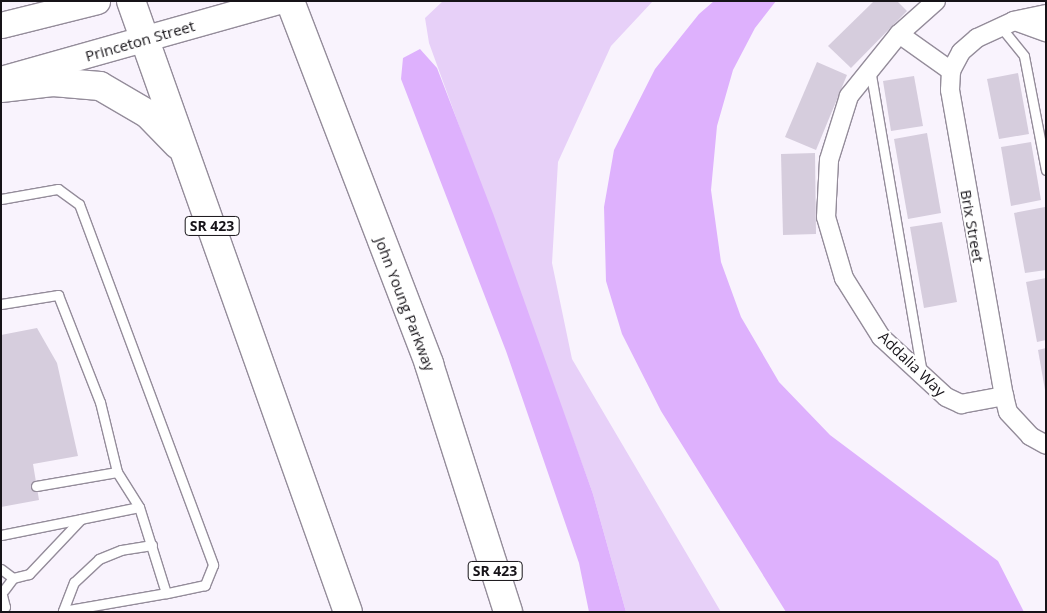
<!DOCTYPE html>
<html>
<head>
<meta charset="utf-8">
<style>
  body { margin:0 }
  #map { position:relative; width:1047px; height:613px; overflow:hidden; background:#f9f3fd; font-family:"Open Sans",sans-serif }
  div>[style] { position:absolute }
  .green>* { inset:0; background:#e7d0f8 }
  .water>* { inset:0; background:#deb1fd }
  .building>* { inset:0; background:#d6cddd }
  .roads { filter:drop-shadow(1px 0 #948c9a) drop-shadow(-1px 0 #948c9a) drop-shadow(0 1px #948c9a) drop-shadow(0 -1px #948c9a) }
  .service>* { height:9px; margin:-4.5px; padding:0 4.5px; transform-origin:4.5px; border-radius:4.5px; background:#fff }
  .minor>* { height:18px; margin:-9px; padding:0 9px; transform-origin:9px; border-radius:9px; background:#fff }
  .secondary>* { height:25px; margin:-12.5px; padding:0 12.5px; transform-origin:12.5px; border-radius:12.5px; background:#fff }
  .primary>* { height:28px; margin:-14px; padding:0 14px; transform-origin:14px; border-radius:14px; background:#fff }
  span { translate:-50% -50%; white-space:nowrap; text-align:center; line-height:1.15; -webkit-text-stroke:4px #fff; paint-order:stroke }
  .shield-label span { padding:1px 4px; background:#fff; border:1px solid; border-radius:4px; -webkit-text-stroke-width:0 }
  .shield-label { font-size:14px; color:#161318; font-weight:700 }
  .street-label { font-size:15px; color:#161318 }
  .frame { position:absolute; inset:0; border:2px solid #161318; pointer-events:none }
</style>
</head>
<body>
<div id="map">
  <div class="green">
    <i style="clip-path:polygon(443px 1px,653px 1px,611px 46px,558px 162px,552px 263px,572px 359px,721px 612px,626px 612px,593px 494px,429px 43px,425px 18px)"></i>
  </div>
  <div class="water">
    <i style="clip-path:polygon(714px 1px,776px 1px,755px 28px,733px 70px,717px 126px,711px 190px,721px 262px,741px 317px,779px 382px,830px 435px,998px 561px,1024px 612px,786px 612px,661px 411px,622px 334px,606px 281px,604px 207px,614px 150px,655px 69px,699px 14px)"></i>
    <i style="clip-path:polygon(420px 49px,437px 68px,494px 216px,593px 494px,626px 612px,589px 612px,579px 563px,506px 351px,401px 79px,403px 58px)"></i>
  </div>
  <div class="building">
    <i style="clip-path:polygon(874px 1px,897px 1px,907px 11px,851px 68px,828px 46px)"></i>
    <i style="clip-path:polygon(817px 62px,847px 75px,816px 150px,785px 137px)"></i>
    <i style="clip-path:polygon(1018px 73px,1029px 134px,999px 139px,987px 79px)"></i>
    <i style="clip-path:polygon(914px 76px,923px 126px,891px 131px,883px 81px)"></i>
    <i style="clip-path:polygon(927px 133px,941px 213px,908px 219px,894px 139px)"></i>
    <i style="clip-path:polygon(1031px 142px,1041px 200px,1011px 206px,1001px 147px)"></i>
    <i style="clip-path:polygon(815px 153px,816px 234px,783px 235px,781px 154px)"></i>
    <i style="clip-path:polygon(1045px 207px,1046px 270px,1025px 273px,1014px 213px)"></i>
    <i style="clip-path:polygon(942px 222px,957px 302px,924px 308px,910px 227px)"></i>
    <i style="clip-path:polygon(1046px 278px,1046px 340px,1037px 342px,1026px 282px)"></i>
    <i style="clip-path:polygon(37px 328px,57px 363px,78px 456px,33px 464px,39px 500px,1px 507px,1px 335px)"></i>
    <i style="clip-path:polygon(1046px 348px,1046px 390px,1045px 390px,1038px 350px)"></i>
  </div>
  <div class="roads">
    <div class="service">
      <i style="left:1000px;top:26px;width:38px;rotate:51deg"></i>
      <i style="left:1024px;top:56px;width:116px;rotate:79.1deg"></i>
      <i style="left:870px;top:69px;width:307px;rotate:80.3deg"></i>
      <i style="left:1px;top:199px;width:58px;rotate:-10deg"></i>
      <i style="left:58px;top:189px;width:26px;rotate:36deg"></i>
      <i style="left:79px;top:204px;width:385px;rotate:69.6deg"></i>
      <i style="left:213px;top:565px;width:22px;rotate:112deg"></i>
      <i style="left:205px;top:585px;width:40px;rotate:168deg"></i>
      <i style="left:166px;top:593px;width:90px;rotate:-107.4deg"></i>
      <i style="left:139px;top:507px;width:59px;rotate:168.3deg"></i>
      <i style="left:81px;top:519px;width:76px;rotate:133.4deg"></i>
      <i style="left:29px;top:574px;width:16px;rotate:166deg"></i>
      <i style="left:13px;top:578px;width:15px;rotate:127deg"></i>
      <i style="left:1px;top:304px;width:58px;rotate:-9deg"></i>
      <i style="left:58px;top:295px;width:115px;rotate:68.6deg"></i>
      <i style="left:100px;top:402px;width:72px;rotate:76.3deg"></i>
      <i style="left:117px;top:472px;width:41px;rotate:57.8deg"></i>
      <i style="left:36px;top:486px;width:82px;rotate:-9.8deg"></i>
      <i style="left:1px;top:535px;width:82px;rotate:-11.3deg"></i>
      <i style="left:152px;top:545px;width:31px;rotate:171deg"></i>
      <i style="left:121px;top:550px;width:24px;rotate:158deg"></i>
      <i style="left:99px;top:559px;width:34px;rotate:137deg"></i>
      <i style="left:74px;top:582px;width:31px;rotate:111deg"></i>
      <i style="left:63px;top:611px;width:105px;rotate:-9.9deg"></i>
      <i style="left:1px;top:569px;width:15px;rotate:37deg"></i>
      <i style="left:1px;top:591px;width:16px;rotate:76deg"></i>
      <i style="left:5px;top:607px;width:6px;rotate:129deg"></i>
    </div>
    <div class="minor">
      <i style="left:936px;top:1px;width:50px;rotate:138.3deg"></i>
      <i style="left:899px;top:34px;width:80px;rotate:128.9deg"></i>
      <i style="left:849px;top:96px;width:67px;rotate:107.4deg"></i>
      <i style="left:829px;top:160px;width:57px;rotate:93deg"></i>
      <i style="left:826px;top:217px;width:64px;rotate:73.6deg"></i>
      <i style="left:844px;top:278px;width:70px;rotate:57.9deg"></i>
      <i style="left:881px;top:337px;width:88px;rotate:42.7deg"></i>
      <i style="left:946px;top:397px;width:17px;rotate:25deg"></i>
      <i style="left:961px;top:404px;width:44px;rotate:-10.5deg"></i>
      <i style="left:1046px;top:14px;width:33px;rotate:168deg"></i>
      <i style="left:1014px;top:21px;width:41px;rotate:155.3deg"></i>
      <i style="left:977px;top:38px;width:21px;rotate:139deg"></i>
      <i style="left:961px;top:52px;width:21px;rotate:118deg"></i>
      <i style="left:951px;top:71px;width:19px;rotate:93deg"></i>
      <i style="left:950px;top:90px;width:311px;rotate:80deg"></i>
      <i style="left:1004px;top:396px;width:16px;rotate:76deg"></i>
      <i style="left:1008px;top:412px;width:33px;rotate:47deg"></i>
      <i style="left:1030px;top:436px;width:18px;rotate:29deg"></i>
      <i style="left:1015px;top:21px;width:33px;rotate:20deg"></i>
      <i style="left:899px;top:34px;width:64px;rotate:35.4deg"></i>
    </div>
    <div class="secondary">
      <i style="left:1px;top:25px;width:99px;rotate:-14deg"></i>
      <i style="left:4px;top:78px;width:285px;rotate:-15.7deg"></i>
    </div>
    <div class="primary">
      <i style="left:131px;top:1px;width:648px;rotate:70.45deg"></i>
      <i style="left:290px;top:1px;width:389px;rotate:69deg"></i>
      <i style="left:429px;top:364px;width:260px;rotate:72.3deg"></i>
      <i style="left:1px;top:88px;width:52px;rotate:-6.6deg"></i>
      <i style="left:53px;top:82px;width:47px;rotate:4.9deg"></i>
      <i style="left:100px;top:86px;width:56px;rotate:30.3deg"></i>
      <i style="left:148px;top:114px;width:43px;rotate:45.9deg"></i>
    </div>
  </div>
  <div class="shield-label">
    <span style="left:212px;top:226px">SR 423</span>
    <span style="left:495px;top:571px">SR 423</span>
  </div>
  <div class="street-label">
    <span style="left:140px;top:41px;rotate:-16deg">Princeton Street</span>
    <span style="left:972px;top:226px;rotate:80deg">Brix Street</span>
    <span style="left:405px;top:304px;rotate:69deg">John Young Parkway</span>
    <span style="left:912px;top:364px;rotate:44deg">Addalia Way</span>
  </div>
  <div class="frame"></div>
</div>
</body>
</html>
